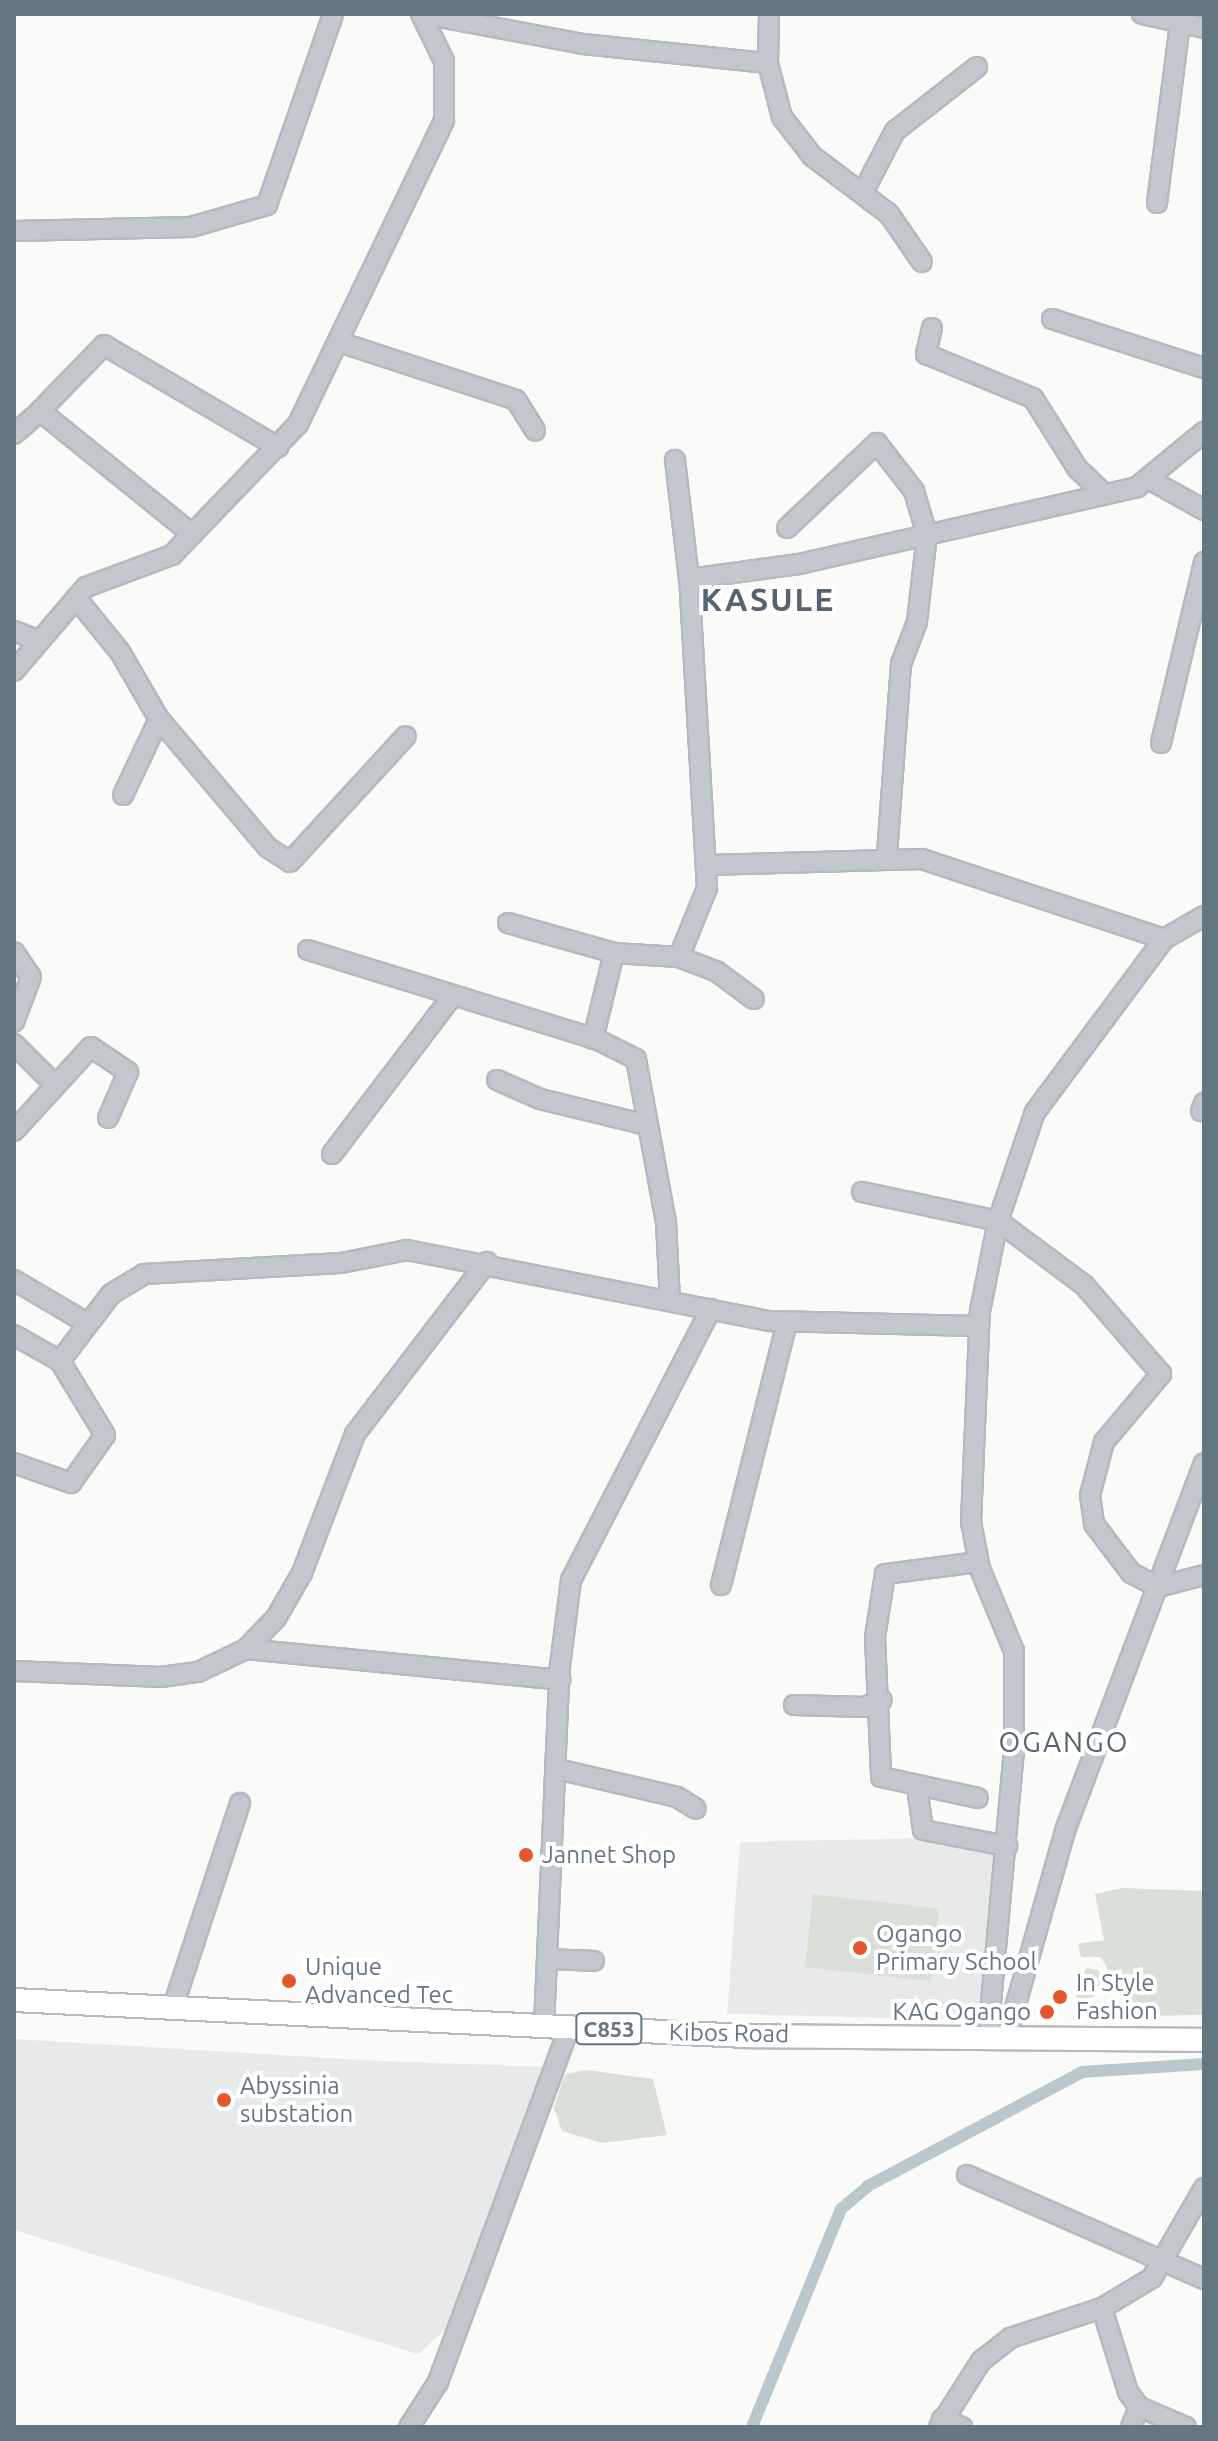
<!DOCTYPE html>
<html>
<head>
<meta charset="utf-8">
<style>
  body { margin:0 }
  #map { position:relative; width:1218px; height:2441px; overflow:hidden; background:#fafaf8; font-family:Ubuntu,sans-serif }
  div>[style] { position:absolute }
  .built>* { inset:0; background:#e8e9e9 }
  .green>* { inset:0; background:#dadfd7 }
  .canal>* { height:12px; margin:-6px; padding:0 6px; transform-origin:6px; border-radius:6px; background:#bbc7cb }
  .roads { filter:drop-shadow(2px 0 #b5babe) drop-shadow(-2px 0 #b5babe) drop-shadow(0 2px #b5babe) drop-shadow(0 -2px #b5babe) }
  .minor>* { height:18px; margin:-9px; padding:0 9px; transform-origin:9px; border-radius:9px; background:#c3c8cc }
  .major>* { height:22px; margin:-11px; padding:0 11px; transform-origin:11px; border-radius:11px; background:#fff }
  .dots>* { width:22px; height:22px; translate:-50% -50%; box-sizing:border-box; border:4px solid #fff; border-radius:50% }
  span { translate:-50% -50%; white-space:nowrap; text-align:center; line-height:1.15; -webkit-text-stroke:8px #fff; paint-order:stroke }
  .shield-label span { padding:2px 6px; background:#fff; border:2px solid; border-radius:6px; -webkit-text-stroke-width:0 }
  .shield-label { font-size:22px; color:#657683; font-weight:700 }
  .poi-label { font-size:24px; color:#657683 }
  .left { translate:0 -50%; text-align:left }
  .right { translate:-100% -50%; text-align:right }
  .street-label { font-size:24px; color:#657683 }
  .quarter-label { font-size:28px; color:#57646e; letter-spacing:2px }
  .district-label { font-size:32px; color:#57646e; font-weight:700; letter-spacing:2px }
  .frame { position:absolute; inset:0; border:16px solid #657683; pointer-events:none }
</style>
</head>
<body>
<div id="map">
  <div class="built">
    <i style="clip-path:polygon(930px 1838px,998px 1846px,982px 2020px,727px 2014px,740px 1842px)"></i>
    <i style="clip-path:polygon(14px 2039px,379px 2061px,549px 2067px,448px 2327px,418px 2354px,14px 2230px)"></i>
  </div>
  <div class="green">
    <i style="clip-path:polygon(1122px 1888px,1204px 1891px,1204px 2015px,1135px 2016px,1101px 1957px,1081px 1957px,1078px 1944px,1104px 1940px,1095px 1894px)"></i>
    <i style="clip-path:polygon(813px 1894px,939px 1909px,931px 1981px,805px 1967px)"></i>
    <i style="clip-path:polygon(1086px 1968px,1098px 1970px,1107px 1988px,1081px 2004px,1076px 1996px)"></i>
    <i style="clip-path:polygon(586px 2070px,653px 2079px,667px 2135px,602px 2143px,562px 2131px,554px 2108px,562px 2082px,566px 2074px)"></i>
  </div>
  <div class="canal">
    <i style="left:752px;top:2427px;width:235px;rotate:-67.8deg"></i>
    <i style="left:841px;top:2209px;width:35px;rotate:-40deg"></i>
    <i style="left:868px;top:2186px;width:242px;rotate:-28deg"></i>
    <i style="left:1082px;top:2072px;width:122px;rotate:-3.8deg"></i>
  </div>
  <div class="roads">
    <div class="minor">
      <i style="left:423px;top:14px;width:163px;rotate:10.6deg"></i>
      <i style="left:583px;top:44px;width:186px;rotate:5.9deg"></i>
      <i style="left:769px;top:14px;width:49px;rotate:91.2deg"></i>
      <i style="left:768px;top:63px;width:56px;rotate:75.5deg"></i>
      <i style="left:782px;top:117px;width:49px;rotate:52.4deg"></i>
      <i style="left:812px;top:156px;width:96px;rotate:37deg"></i>
      <i style="left:889px;top:214px;width:58px;rotate:55.5deg"></i>
      <i style="left:1142px;top:14px;width:64px;rotate:12.7deg"></i>
      <i style="left:863px;top:192px;width:69px;rotate:-62.3deg"></i>
      <i style="left:895px;top:131px;width:104px;rotate:-38deg"></i>
      <i style="left:1157px;top:203px;width:180px;rotate:-82.7deg"></i>
      <i style="left:14px;top:231px;width:177px;rotate:-1.3deg"></i>
      <i style="left:191px;top:227px;width:79px;rotate:-16.1deg"></i>
      <i style="left:267px;top:205px;width:202px;rotate:-70.9deg"></i>
      <i style="left:1052px;top:319px;width:160px;rotate:17.9deg"></i>
      <i style="left:932px;top:328px;width:27px;rotate:103deg"></i>
      <i style="left:926px;top:354px;width:116px;rotate:22.4deg"></i>
      <i style="left:1033px;top:398px;width:83px;rotate:57.8deg"></i>
      <i style="left:1077px;top:468px;width:37px;rotate:44deg"></i>
      <i style="left:339px;top:342px;width:186px;rotate:18.1deg"></i>
      <i style="left:516px;top:400px;width:36px;rotate:58deg"></i>
      <i style="left:40px;top:411px;width:92px;rotate:-45.9deg"></i>
      <i style="left:104px;top:345px;width:202px;rotate:30.4deg"></i>
      <i style="left:14px;top:434px;width:35px;rotate:-41deg"></i>
      <i style="left:40px;top:411px;width:196px;rotate:39deg"></i>
      <i style="left:675px;top:460px;width:120px;rotate:83.3deg"></i>
      <i style="left:1152px;top:481px;width:60px;rotate:29.1deg"></i>
      <i style="left:787px;top:528px;width:124px;rotate:-43.4deg"></i>
      <i style="left:877px;top:443px;width:61px;rotate:52.4deg"></i>
      <i style="left:914px;top:491px;width:46px;rotate:73.5deg"></i>
      <i style="left:927px;top:535px;width:88px;rotate:96.6deg"></i>
      <i style="left:917px;top:622px;width:45px;rotate:110.9deg"></i>
      <i style="left:901px;top:664px;width:193px;rotate:94.2deg"></i>
      <i style="left:76px;top:598px;width:70px;rotate:50.8deg"></i>
      <i style="left:120px;top:652px;width:78px;rotate:59.8deg"></i>
      <i style="left:159px;top:719px;width:84px;rotate:115.3deg"></i>
      <i style="left:14px;top:631px;width:26px;rotate:21deg"></i>
      <i style="left:14px;top:671px;width:111px;rotate:-49.4deg"></i>
      <i style="left:86px;top:587px;width:92px;rotate:-20.4deg"></i>
      <i style="left:172px;top:555px;width:182px;rotate:-46.1deg"></i>
      <i style="left:298px;top:424px;width:337px;rotate:-64.3deg"></i>
      <i style="left:444px;top:120px;width:59px;rotate:-90deg"></i>
      <i style="left:444px;top:61px;width:52px;rotate:-116.1deg"></i>
      <i style="left:159px;top:719px;width:167px;rotate:49.8deg"></i>
      <i style="left:267px;top:847px;width:27px;rotate:33deg"></i>
      <i style="left:290px;top:862px;width:171px;rotate:-47.4deg"></i>
      <i style="left:1161px;top:743px;width:186px;rotate:-76.6deg"></i>
      <i style="left:708px;top:865px;width:214px;rotate:-1.6deg"></i>
      <i style="left:922px;top:859px;width:255px;rotate:18.3deg"></i>
      <i style="left:508px;top:923px;width:110px;rotate:15.8deg"></i>
      <i style="left:308px;top:950px;width:304px;rotate:17.2deg"></i>
      <i style="left:598px;top:1040px;width:42px;rotate:26.6deg"></i>
      <i style="left:636px;top:1059px;width:166px;rotate:79.6deg"></i>
      <i style="left:666px;top:1222px;width:78px;rotate:87.1deg"></i>
      <i style="left:14px;top:952px;width:30px;rotate:56deg"></i>
      <i style="left:31px;top:977px;width:48px;rotate:110.7deg"></i>
      <i style="left:679px;top:957px;width:40px;rotate:21deg"></i>
      <i style="left:716px;top:971px;width:47px;rotate:36.4deg"></i>
      <i style="left:593px;top:1039px;width:89px;rotate:-76.3deg"></i>
      <i style="left:614px;top:953px;width:65px;rotate:3.5deg"></i>
      <i style="left:679px;top:957px;width:74px;rotate:-67.9deg"></i>
      <i style="left:707px;top:888px;width:310px;rotate:-93.3deg"></i>
      <i style="left:689px;top:579px;width:111px;rotate:-7.8deg"></i>
      <i style="left:799px;top:564px;width:347px;rotate:-12.8deg"></i>
      <i style="left:1137px;top:487px;width:87px;rotate:-39.4deg"></i>
      <i style="left:14px;top:1044px;width:59px;rotate:45deg"></i>
      <i style="left:497px;top:1080px;width:47px;rotate:23.8deg"></i>
      <i style="left:540px;top:1099px;width:110px;rotate:13.7deg"></i>
      <i style="left:1201px;top:1111px;width:9px;rotate:-69deg"></i>
      <i style="left:14px;top:1131px;width:114px;rotate:-47.5deg"></i>
      <i style="left:91px;top:1047px;width:45px;rotate:34deg"></i>
      <i style="left:128px;top:1072px;width:50px;rotate:113.5deg"></i>
      <i style="left:332px;top:1154px;width:195px;rotate:-52.7deg"></i>
      <i style="left:862px;top:1192px;width:139px;rotate:12deg"></i>
      <i style="left:998px;top:1221px;width:107px;rotate:36.7deg"></i>
      <i style="left:1084px;top:1285px;width:118px;rotate:49.1deg"></i>
      <i style="left:1161px;top:1374px;width:89px;rotate:130deg"></i>
      <i style="left:1104px;top:1442px;width:55px;rotate:104.8deg"></i>
      <i style="left:1090px;top:1495px;width:29px;rotate:82deg"></i>
      <i style="left:1094px;top:1524px;width:61px;rotate:52.9deg"></i>
      <i style="left:1131px;top:1573px;width:30px;rotate:27deg"></i>
      <i style="left:1158px;top:1587px;width:48px;rotate:-14.6deg"></i>
      <i style="left:14px;top:1280px;width:85px;rotate:30.5deg"></i>
      <i style="left:14px;top:1335px;width:53px;rotate:29.5deg"></i>
      <i style="left:60px;top:1361px;width:87px;rotate:58.7deg"></i>
      <i style="left:105px;top:1435px;width:59px;rotate:125.3deg"></i>
      <i style="left:71px;top:1483px;width:60px;rotate:-160.7deg"></i>
      <i style="left:60px;top:1361px;width:84px;rotate:-52.7deg"></i>
      <i style="left:111px;top:1294px;width:39px;rotate:-31deg"></i>
      <i style="left:144px;top:1274px;width:197px;rotate:-3.2deg"></i>
      <i style="left:341px;top:1263px;width:67px;rotate:-11.1deg"></i>
      <i style="left:407px;top:1250px;width:370px;rotate:11.1deg"></i>
      <i style="left:770px;top:1321px;width:208px;rotate:1.4deg"></i>
      <i style="left:978px;top:1562px;width:94px;rotate:172.6deg"></i>
      <i style="left:885px;top:1574px;width:64px;rotate:99deg"></i>
      <i style="left:875px;top:1637px;width:140px;rotate:87.5deg"></i>
      <i style="left:881px;top:1777px;width:99px;rotate:12.2deg"></i>
      <i style="left:721px;top:1585px;width:270px;rotate:-75.9deg"></i>
      <i style="left:246px;top:1649px;width:316px;rotate:5.6deg"></i>
      <i style="left:14px;top:1671px;width:147px;rotate:2.3deg"></i>
      <i style="left:161px;top:1677px;width:37px;rotate:-8deg"></i>
      <i style="left:198px;top:1672px;width:53px;rotate:-25.6deg"></i>
      <i style="left:246px;top:1649px;width:43px;rotate:-45.9deg"></i>
      <i style="left:276px;top:1618px;width:52px;rotate:-60deg"></i>
      <i style="left:302px;top:1573px;width:149px;rotate:-69.1deg"></i>
      <i style="left:355px;top:1434px;width:217px;rotate:-52.5deg"></i>
      <i style="left:794px;top:1705px;width:70px;rotate:1.6deg"></i>
      <i style="left:864px;top:1707px;width:19px;rotate:-21deg"></i>
      <i style="left:557px;top:1769px;width:123px;rotate:13.1deg"></i>
      <i style="left:677px;top:1797px;width:22px;rotate:32deg"></i>
      <i style="left:917px;top:1787px;width:43px;rotate:82.1deg"></i>
      <i style="left:923px;top:1830px;width:86px;rotate:10.8deg"></i>
      <i style="left:547px;top:1959px;width:47px;rotate:2.4deg"></i>
      <i style="left:172px;top:2010px;width:218px;rotate:-71.8deg"></i>
      <i style="left:544px;top:2026px;width:360px;rotate:-87.5deg"></i>
      <i style="left:560px;top:1666px;width:87px;rotate:-82.7deg"></i>
      <i style="left:571px;top:1580px;width:305px;rotate:-62.7deg"></i>
      <i style="left:988px;top:2036px;width:285px;rotate:-84.8deg"></i>
      <i style="left:1014px;top:1752px;width:101px;rotate:-90deg"></i>
      <i style="left:1014px;top:1651px;width:89px;rotate:-112.5deg"></i>
      <i style="left:980px;top:1569px;width:48px;rotate:-100.8deg"></i>
      <i style="left:971px;top:1522px;width:211px;rotate:-87.6deg"></i>
      <i style="left:980px;top:1311px;width:92px;rotate:-78.7deg"></i>
      <i style="left:998px;top:1221px;width:115px;rotate:-71.3deg"></i>
      <i style="left:1035px;top:1112px;width:216px;rotate:-53.3deg"></i>
      <i style="left:1164px;top:939px;width:46px;rotate:-29.9deg"></i>
      <i style="left:1007px;top:2036px;width:216px;rotate:-74.2deg"></i>
      <i style="left:1066px;top:1828px;width:390px;rotate:-69.3deg"></i>
      <i style="left:967px;top:2175px;width:259px;rotate:23.7deg"></i>
      <i style="left:1102px;top:2308px;width:88px;rotate:72.8deg"></i>
      <i style="left:1128px;top:2392px;width:19px;rotate:54deg"></i>
      <i style="left:1139px;top:2407px;width:51px;rotate:23.1deg"></i>
      <i style="left:942px;top:2419px;width:22px;rotate:22deg"></i>
      <i style="left:409px;top:2427px;width:54px;rotate:-57.2deg"></i>
      <i style="left:438px;top:2382px;width:378px;rotate:-69.7deg"></i>
      <i style="left:939px;top:2427px;width:78px;rotate:-57.5deg"></i>
      <i style="left:981px;top:2361px;width:37px;rotate:-38deg"></i>
      <i style="left:1010px;top:2338px;width:97px;rotate:-18.1deg"></i>
      <i style="left:1102px;top:2308px;width:58px;rotate:-31deg"></i>
      <i style="left:1152px;top:2278px;width:104px;rotate:-60deg"></i>
      <i style="left:1131px;top:2427px;width:22px;rotate:-68deg"></i>
    </div>
    <div class="major">
      <i style="left:14px;top:2000px;width:731px;rotate:2.82deg"></i>
      <i style="left:744px;top:2036px;width:460px;rotate:0.5deg"></i>
    </div>
  </div>
  <div class="dots">
    <i style="left:526px;top:1855px;background:#e4572e"></i>
    <i style="left:860px;top:1948px;background:#e4572e"></i>
    <i style="left:289px;top:1981px;background:#e4572e"></i>
    <i style="left:1060px;top:1997px;background:#e4572e"></i>
    <i style="left:1047px;top:2012px;background:#e4572e"></i>
    <i style="left:224px;top:2100px;background:#e4572e"></i>
  </div>
  <div class="shield-label">
    <span style="left:609px;top:2029px">C853</span>
  </div>
  <div class="poi-label">
    <span class="left" style="left:542px;top:1855px">Jannet Shop</span>
    <span class="left" style="left:876px;top:1948px">Ogango<br>Primary School</span>
    <span class="left" style="left:305px;top:1981px">Unique<br>Advanced Tec</span>
    <span class="left" style="left:1076px;top:1997px">In Style<br>Fashion</span>
    <span class="right" style="left:1031px;top:2012px">KAG Ogango</span>
    <span class="left" style="left:240px;top:2100px">Abyssinia<br>substation</span>
  </div>
  <div class="street-label">
    <span style="left:729px;top:2033px;rotate:1deg">Kibos Road</span>
  </div>
  <div class="quarter-label">
    <span style="left:1064px;top:1742px">OGANGO</span>
  </div>
  <div class="district-label">
    <span style="left:768px;top:599px">KASULE</span>
  </div>
  <div class="frame"></div>
</div>
</body>
</html>
